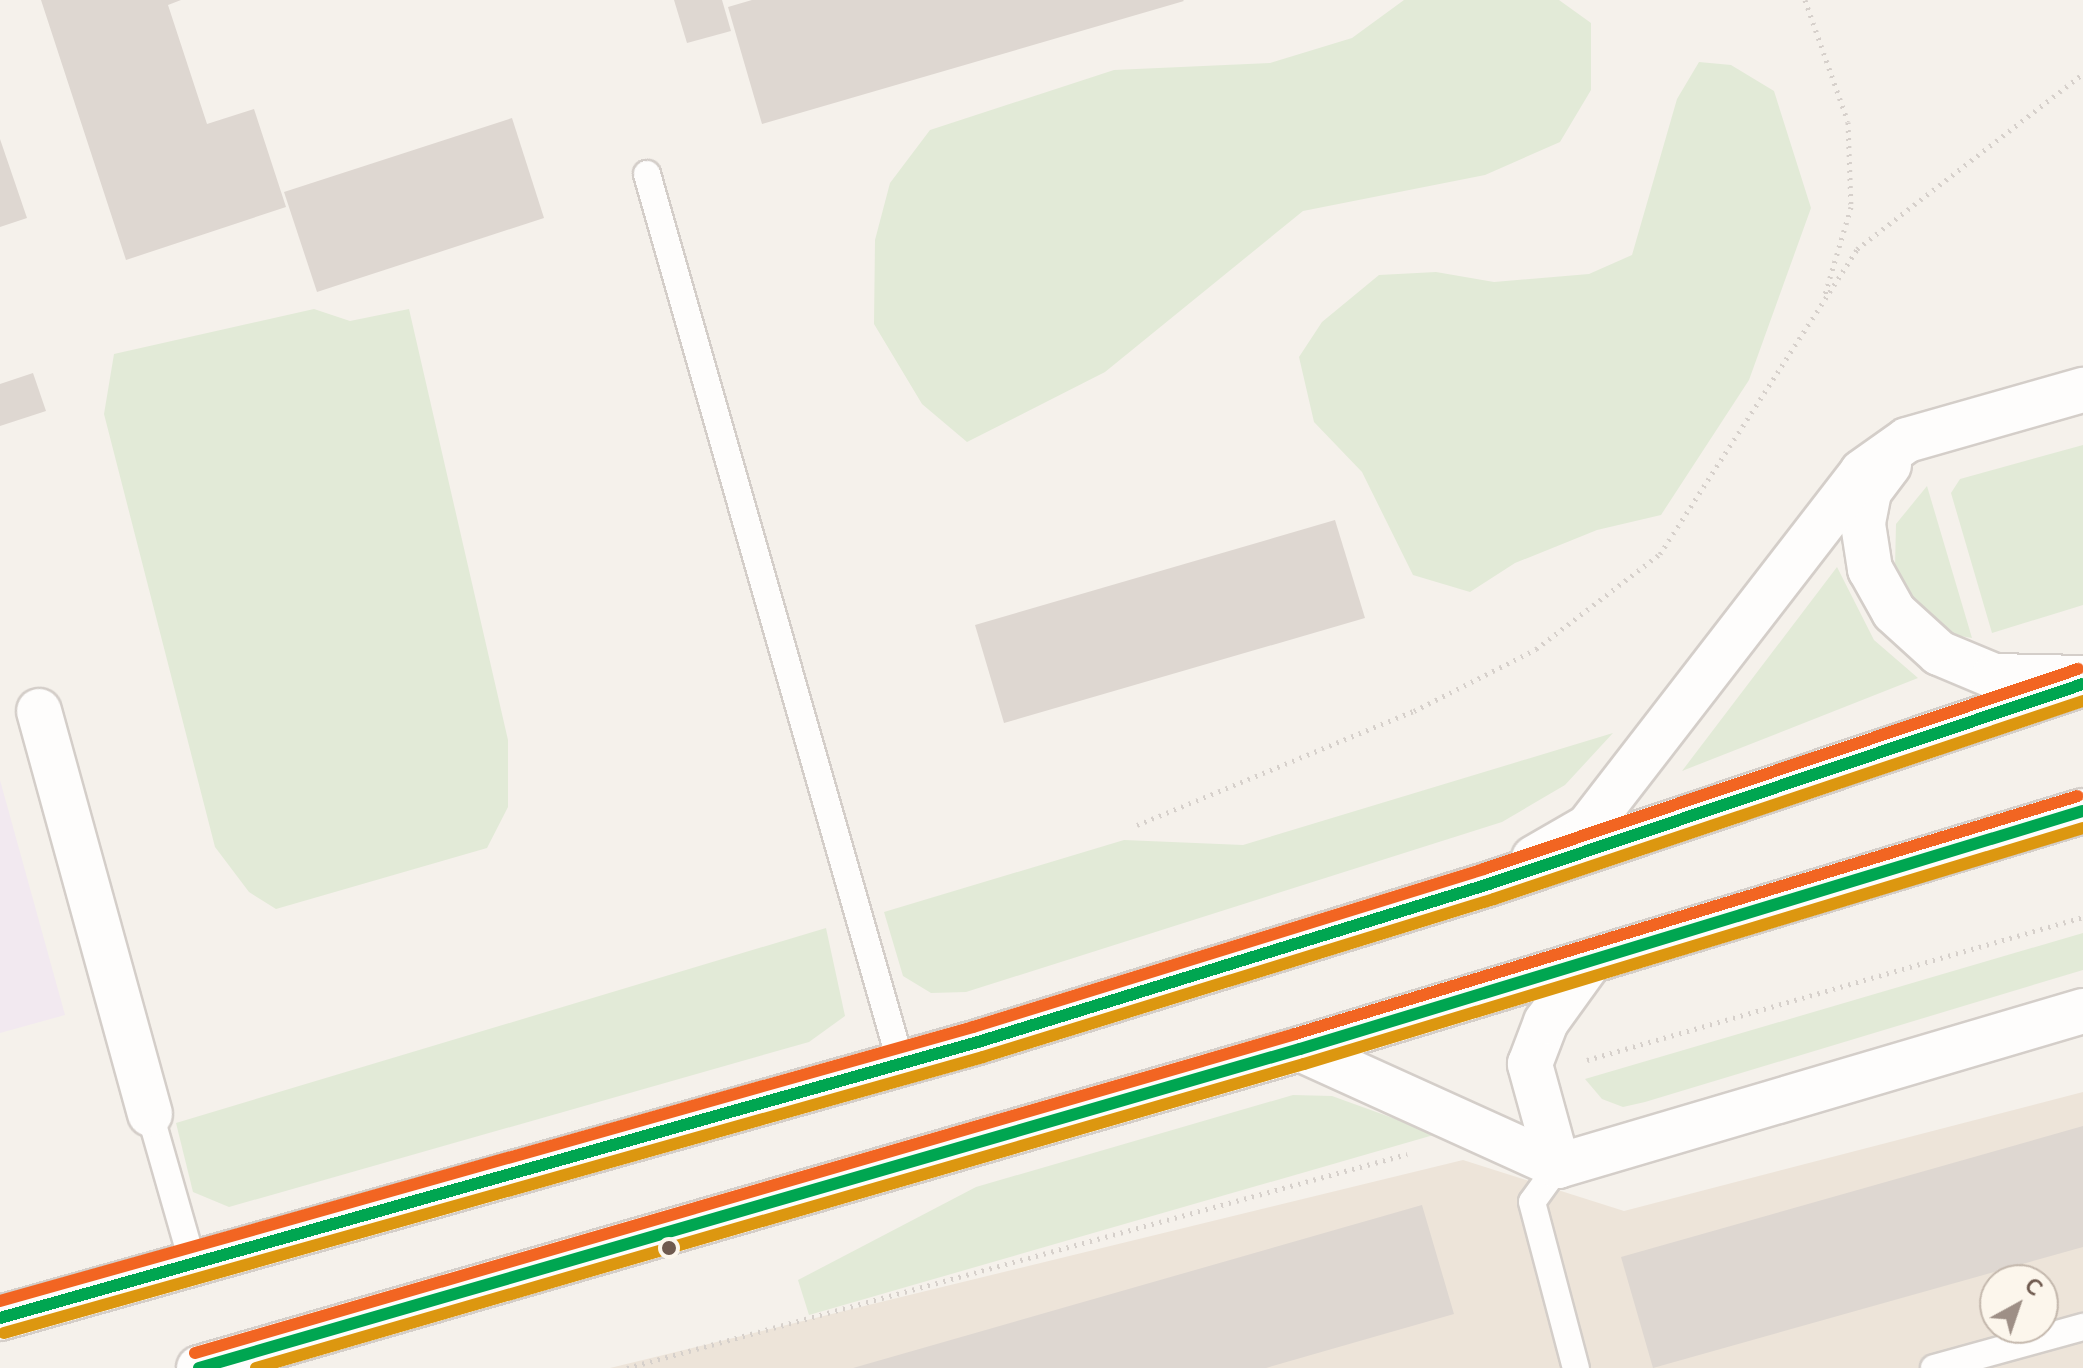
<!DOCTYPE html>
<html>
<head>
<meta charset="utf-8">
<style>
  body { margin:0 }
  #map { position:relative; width:2083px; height:1368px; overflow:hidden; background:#f5f1eb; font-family:"Nunito Sans",sans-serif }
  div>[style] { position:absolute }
  .residential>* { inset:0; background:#ede4d9 }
  .education>* { inset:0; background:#f2e9f0 }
  .green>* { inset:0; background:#e2ead7 }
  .building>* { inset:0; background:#ded7d1 }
  .path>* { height:5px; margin-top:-2.5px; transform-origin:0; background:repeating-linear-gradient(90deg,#d6d0cb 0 2px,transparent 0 8px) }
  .roads { filter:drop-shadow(2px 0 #d4cec9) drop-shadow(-2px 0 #d4cec9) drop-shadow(0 2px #d4cec9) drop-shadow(0 -2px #d4cec9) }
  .service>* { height:26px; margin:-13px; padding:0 13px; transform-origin:13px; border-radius:13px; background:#fefdfc }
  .minor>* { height:44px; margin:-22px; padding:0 22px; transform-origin:22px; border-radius:22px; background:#fefdfc }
  .tertiary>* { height:44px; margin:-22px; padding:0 22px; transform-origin:22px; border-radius:22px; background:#fefdfc }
  .secondary>* { height:44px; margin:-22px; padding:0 22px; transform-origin:22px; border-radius:22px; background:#fefdfc }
  .bus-1>* { height:12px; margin:-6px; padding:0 6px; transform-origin:6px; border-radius:6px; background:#00a651 }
  .bus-2>* { height:12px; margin:-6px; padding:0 6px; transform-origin:6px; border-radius:6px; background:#dc9710 }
  .bus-3>* { height:12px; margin:-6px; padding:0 6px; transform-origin:6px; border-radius:6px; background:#f26522 }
  .dots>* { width:22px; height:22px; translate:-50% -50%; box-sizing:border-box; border:4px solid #fcf6ec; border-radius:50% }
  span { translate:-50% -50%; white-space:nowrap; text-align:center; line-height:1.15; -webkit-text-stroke:7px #fcf6ec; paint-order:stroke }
  .north { position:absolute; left:1979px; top:1264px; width:80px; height:80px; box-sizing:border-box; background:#fcf6ec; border:2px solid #c4b8ad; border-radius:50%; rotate:40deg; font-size:22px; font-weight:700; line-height:32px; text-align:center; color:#6f5a4f }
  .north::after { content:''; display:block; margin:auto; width:28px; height:36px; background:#9e8f86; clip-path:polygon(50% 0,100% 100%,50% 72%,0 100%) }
</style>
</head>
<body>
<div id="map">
  <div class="residential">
    <i style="clip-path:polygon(evenodd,2083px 1092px,2083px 1368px,610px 1368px,1463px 1160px,1624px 1211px,2083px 1092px,1995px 1280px,2043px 1280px,2043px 1328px,1995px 1328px,1995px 1280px)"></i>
  </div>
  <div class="education">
    <i style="clip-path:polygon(0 780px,65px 1015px,0 1033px)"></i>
  </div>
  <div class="green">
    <i style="clip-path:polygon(1404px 0,1559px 0,1591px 23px,1591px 90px,1560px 142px,1485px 175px,1303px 211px,1105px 372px,967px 442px,922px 404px,874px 324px,875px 240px,890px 183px,930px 130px,1114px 70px,1270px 63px,1352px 38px)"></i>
    <i style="clip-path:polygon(1699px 62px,1731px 65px,1774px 91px,1811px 208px,1749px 380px,1661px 515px,1597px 530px,1515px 563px,1470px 592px,1413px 575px,1362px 472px,1314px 422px,1299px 357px,1322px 322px,1379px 275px,1436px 272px,1494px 282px,1589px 274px,1632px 255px,1677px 99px)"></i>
    <i style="clip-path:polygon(314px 309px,350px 321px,409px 309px,508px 740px,508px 807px,487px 848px,276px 909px,249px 892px,215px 847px,104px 414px,114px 354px)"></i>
    <i style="clip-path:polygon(2083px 445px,2083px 605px,1992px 633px,1951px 493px,1960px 479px)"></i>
    <i style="clip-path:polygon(1927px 486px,1972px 638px,1954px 635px,1915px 608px,1895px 567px,1896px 524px)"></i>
    <i style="clip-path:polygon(1837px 567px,1874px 640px,1918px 678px,1682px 771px)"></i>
    <i style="clip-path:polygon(1613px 733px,1565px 785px,1502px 822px,966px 992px,931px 993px,903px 976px,884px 912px,1124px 840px,1243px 845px)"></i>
    <i style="clip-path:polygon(826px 928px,845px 1016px,809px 1042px,229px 1207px,193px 1192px,176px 1123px)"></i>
    <i style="clip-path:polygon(2083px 933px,2083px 970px,1645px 1102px,1623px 1107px,1602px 1099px,1585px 1079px)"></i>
    <i style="clip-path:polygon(1293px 1095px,1332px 1096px,1437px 1134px,809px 1315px,798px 1280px,976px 1187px)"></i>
  </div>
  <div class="building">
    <i style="clip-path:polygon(41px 0,181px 0,168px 5px,207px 124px,254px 109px,286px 207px,126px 260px)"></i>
    <i style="clip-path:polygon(674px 0,722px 0,731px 31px,687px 43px)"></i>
    <i style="clip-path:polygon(752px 0,1183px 0,1184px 1px,762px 124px,728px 7px)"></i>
    <i style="clip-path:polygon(512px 118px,544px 218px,317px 292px,284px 192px)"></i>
    <i style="clip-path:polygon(0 139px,27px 218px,0 227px)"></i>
    <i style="clip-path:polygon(33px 373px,46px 411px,0 426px,0 384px)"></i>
    <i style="clip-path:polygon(1335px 520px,1365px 618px,1004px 723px,975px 625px)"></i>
    <i style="clip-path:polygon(2083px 1126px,2083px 1247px,1653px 1368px,1621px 1257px)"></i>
    <i style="clip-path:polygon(1422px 1205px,1454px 1314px,1391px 1332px,1266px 1368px,853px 1368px)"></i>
  </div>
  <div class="path">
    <i style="left:1805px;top:0;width:129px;rotate:70.6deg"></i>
    <i style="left:1848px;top:122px;width:85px;rotate:88deg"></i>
    <i style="left:1851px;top:207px;width:91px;rotate:106.6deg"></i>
    <i style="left:1137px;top:825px;width:300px;rotate:-22.4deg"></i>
    <i style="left:1414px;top:711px;width:137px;rotate:-26.9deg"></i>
    <i style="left:1536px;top:649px;width:156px;rotate:-37.5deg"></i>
    <i style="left:1660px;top:554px;width:363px;rotate:-57.1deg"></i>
    <i style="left:1857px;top:249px;width:286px;rotate:-37.8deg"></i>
    <i style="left:1587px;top:1060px;width:516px;rotate:-16.08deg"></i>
    <i style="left:627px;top:1368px;width:809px;rotate:-15.34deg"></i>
  </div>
  <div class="roads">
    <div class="service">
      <i style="left:647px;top:174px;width:926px;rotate:74.07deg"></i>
      <i style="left:150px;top:1114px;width:156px;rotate:74deg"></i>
      <i style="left:1558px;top:1166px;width:44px;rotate:125.8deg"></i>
      <i style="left:1532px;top:1202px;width:172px;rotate:75.2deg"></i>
      <i style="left:1934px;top:1368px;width:155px;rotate:-15.4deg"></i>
    </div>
    <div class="minor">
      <i style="left:39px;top:711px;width:418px;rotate:74.6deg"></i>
    </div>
    <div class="tertiary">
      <i style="left:1889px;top:465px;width:34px;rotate:127deg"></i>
      <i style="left:1869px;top:492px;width:33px;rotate:101deg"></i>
      <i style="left:1863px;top:524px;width:46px;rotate:81.2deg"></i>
      <i style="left:1870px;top:569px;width:49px;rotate:60.8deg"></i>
      <i style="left:1894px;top:612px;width:61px;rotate:42.3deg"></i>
      <i style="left:1939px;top:653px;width:60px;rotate:22.7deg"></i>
      <i style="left:1994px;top:676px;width:89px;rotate:1.3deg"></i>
      <i style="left:1534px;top:858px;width:62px;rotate:-29.9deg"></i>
      <i style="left:1588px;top:827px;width:448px;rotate:-52.3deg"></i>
      <i style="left:1862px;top:472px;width:55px;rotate:-35.4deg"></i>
      <i style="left:1907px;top:440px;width:183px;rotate:-15.9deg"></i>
      <i style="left:1300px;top:1049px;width:283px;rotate:24.4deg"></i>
      <i style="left:1558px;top:1166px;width:547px;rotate:-16.45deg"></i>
      <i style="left:1558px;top:1166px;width:106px;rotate:-105.4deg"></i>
      <i style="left:1530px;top:1064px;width:45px;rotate:-69.1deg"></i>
      <i style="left:1546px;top:1022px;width:75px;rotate:-54.2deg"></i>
    </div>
    <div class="secondary">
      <i style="left:0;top:1318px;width:1016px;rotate:-15.76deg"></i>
      <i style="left:978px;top:1042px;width:535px;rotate:-17.18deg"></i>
      <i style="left:1489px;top:884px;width:627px;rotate:-18.61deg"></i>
      <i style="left:199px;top:1368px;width:1146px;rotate:-16.16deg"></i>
      <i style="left:1300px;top:1049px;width:818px;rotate:-16.91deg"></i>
    </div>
  </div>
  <div class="bus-1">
    <i style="left:0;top:1318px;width:1016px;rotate:-15.76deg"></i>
    <i style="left:978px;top:1042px;width:535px;rotate:-17.18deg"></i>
    <i style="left:1489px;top:884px;width:627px;rotate:-18.61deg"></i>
    <i style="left:199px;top:1368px;width:1146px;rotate:-16.16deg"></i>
    <i style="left:1300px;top:1049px;width:818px;rotate:-16.91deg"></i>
  </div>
  <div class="bus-2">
    <i style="left:4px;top:1333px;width:1017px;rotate:-15.74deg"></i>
    <i style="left:983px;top:1057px;width:535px;rotate:-17.18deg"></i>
    <i style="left:1494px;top:899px;width:621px;rotate:-18.58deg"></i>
    <i style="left:256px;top:1368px;width:1091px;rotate:-16.18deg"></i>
    <i style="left:1304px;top:1064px;width:814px;rotate:-16.85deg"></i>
  </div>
  <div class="bus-3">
    <i style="left:0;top:1301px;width:1011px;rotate:-15.73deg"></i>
    <i style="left:973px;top:1027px;width:535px;rotate:-17.18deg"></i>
    <i style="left:1484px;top:869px;width:627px;rotate:-18.61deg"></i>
    <i style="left:195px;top:1353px;width:1145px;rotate:-16.17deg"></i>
    <i style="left:1295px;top:1034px;width:818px;rotate:-16.91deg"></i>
  </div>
  <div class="dots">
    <i style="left:669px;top:1248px;background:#6f5a4f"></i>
  </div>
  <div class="north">С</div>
</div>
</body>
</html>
